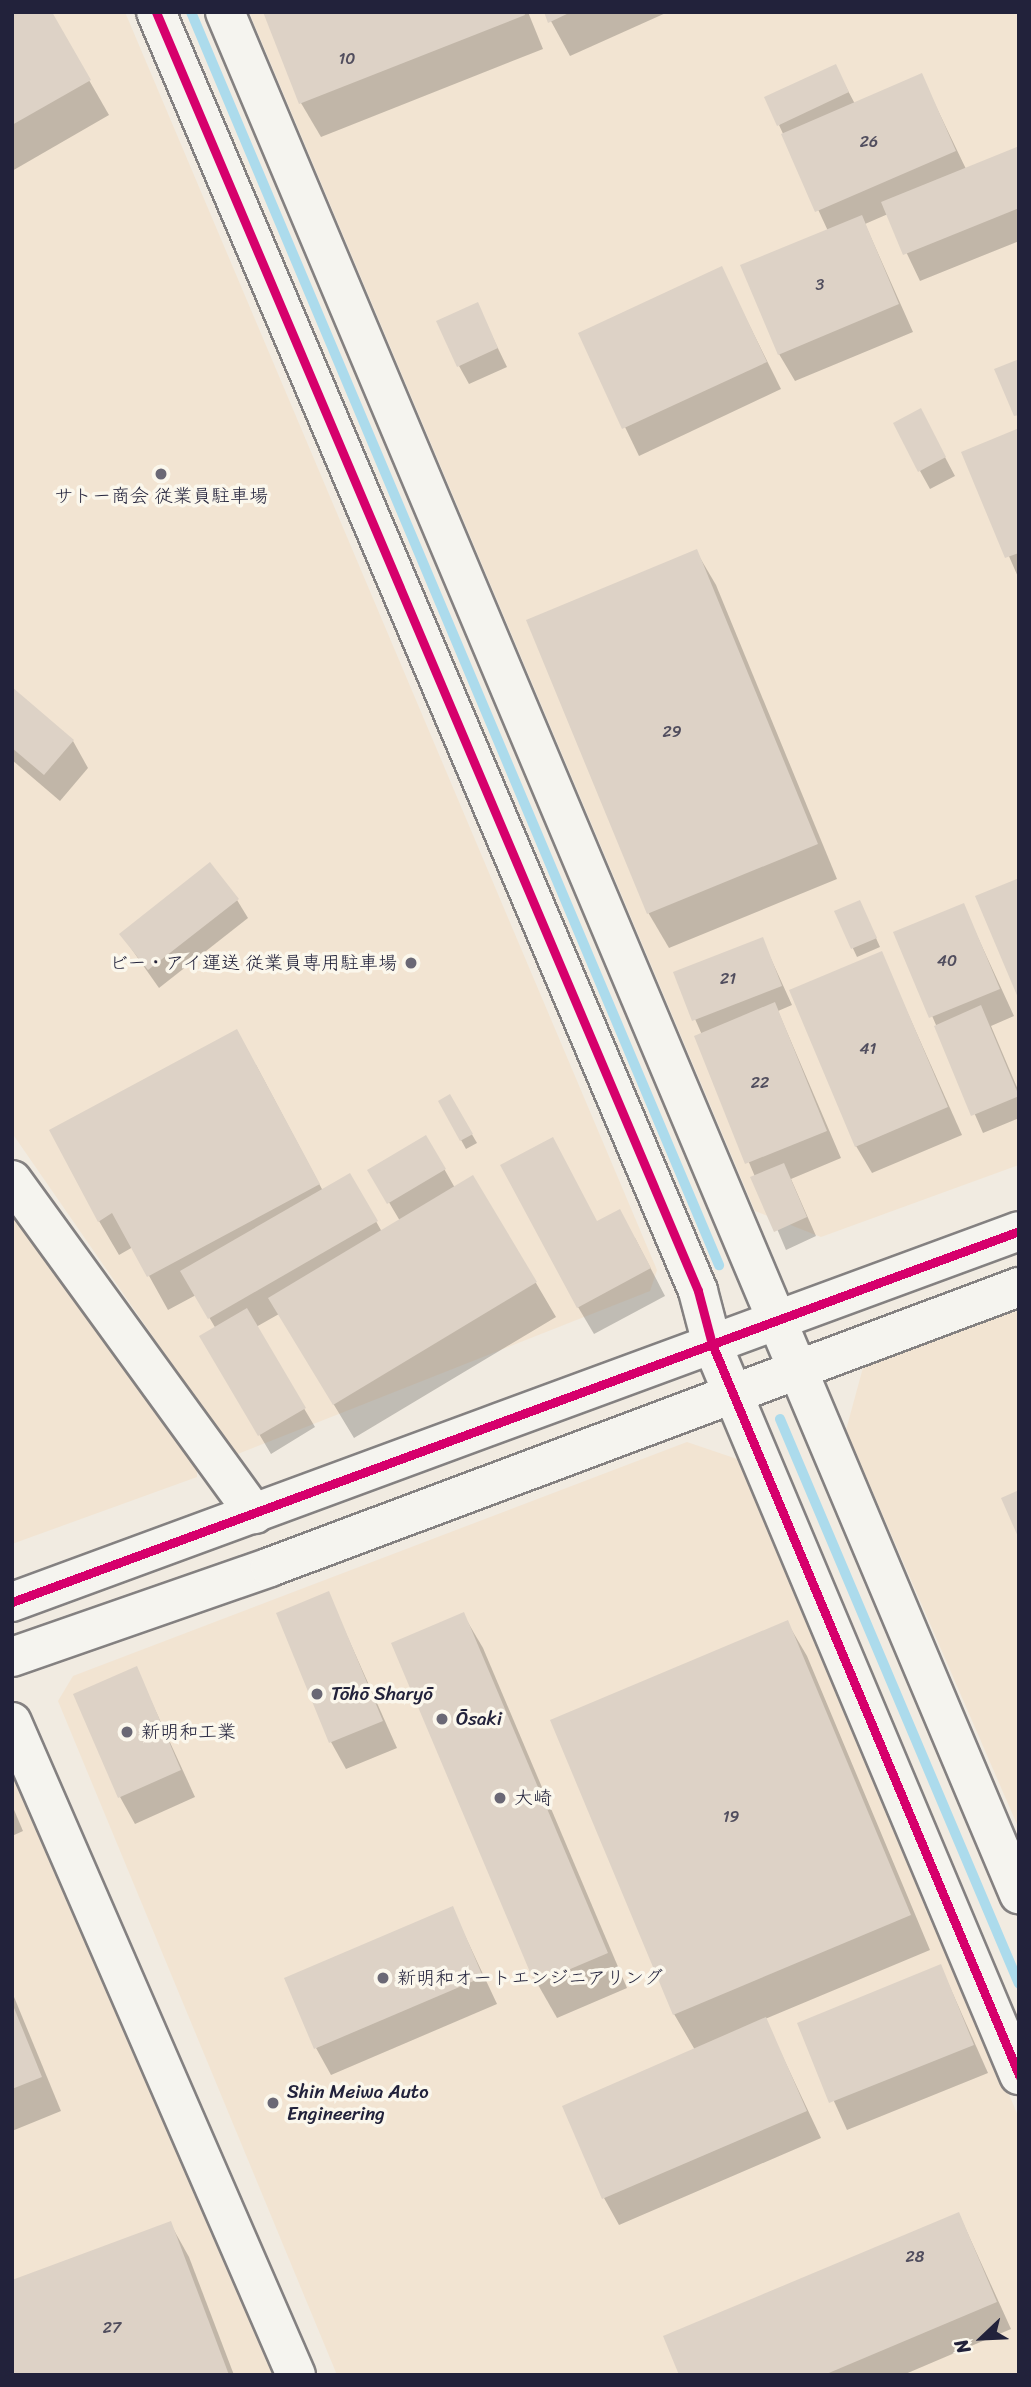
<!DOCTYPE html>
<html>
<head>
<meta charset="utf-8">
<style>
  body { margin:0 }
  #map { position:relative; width:1031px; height:2387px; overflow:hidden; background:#f1ebe1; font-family:Sriracha,"Klee One",sans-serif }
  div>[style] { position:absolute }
  .built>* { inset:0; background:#f2e4d2 }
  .shadow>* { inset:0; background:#0003 }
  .stream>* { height:10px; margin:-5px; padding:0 5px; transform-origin:5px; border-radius:5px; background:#acdbec }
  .building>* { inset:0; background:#ddd2c6 }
  .roads { filter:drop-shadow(2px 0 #848181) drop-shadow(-2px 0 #848181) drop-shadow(0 2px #848181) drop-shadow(0 -2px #848181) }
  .street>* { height:38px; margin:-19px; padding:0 19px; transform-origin:19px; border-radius:19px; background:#f5f4ef }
  .secondary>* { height:38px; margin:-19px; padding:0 19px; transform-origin:19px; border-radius:19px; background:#f5f4ef }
  .cycleway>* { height:9px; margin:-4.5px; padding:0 4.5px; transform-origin:4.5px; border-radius:4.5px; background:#d6006c }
  .dots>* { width:19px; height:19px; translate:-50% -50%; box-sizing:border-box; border:4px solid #fbf7ec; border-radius:50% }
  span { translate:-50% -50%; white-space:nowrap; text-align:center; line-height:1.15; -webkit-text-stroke:7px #fbf7ec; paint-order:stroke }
  .number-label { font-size:16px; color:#514e5e }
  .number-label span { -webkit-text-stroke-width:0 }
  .poi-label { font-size:19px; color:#22223b }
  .right { translate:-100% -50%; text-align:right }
  .left { translate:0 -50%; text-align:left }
  .frame { position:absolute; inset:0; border:14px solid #22223b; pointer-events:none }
  .north { position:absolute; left:947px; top:2303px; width:70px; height:70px; -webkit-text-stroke:5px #fbf7ec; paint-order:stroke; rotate:247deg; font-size:19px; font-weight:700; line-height:28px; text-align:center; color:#22223b }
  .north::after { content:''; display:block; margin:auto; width:24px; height:32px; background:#22223b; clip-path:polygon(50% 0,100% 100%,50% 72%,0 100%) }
</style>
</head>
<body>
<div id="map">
  <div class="built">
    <i style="clip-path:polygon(12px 12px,125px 12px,657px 1270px,650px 1291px,235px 1455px,12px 1133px)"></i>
    <i style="clip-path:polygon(249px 12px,1019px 12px,1019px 1165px,821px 1237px,755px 1211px)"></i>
    <i style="clip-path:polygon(12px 1197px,197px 1455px,197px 1477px,12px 1544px)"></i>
    <i style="clip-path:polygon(1019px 1310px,1019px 1829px,846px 1430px,864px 1364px)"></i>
    <i style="clip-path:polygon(687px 1442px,740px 1460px,1019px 2118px,1019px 2375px,337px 2375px,58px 1701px,73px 1676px)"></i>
    <i style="clip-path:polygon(12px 1760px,279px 2375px,12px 2375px)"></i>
  </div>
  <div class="shadow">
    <i style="clip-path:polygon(12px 12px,50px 12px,109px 115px,12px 171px)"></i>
    <i style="clip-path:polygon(265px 12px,528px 12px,543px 49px,321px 137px,301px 103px)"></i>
    <i style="clip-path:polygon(546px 12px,668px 12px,570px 56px)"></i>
    <i style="clip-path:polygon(835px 66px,855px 104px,921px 75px,966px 169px,1019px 148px,1019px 241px,920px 281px,888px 214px,865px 224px,913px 332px,795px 381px,779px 354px,828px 231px,779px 125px)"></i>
    <i style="clip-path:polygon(721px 268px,781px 389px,639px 456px,580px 334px)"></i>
    <i style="clip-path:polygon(477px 305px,507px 367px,469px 384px,459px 366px)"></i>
    <i style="clip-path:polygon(930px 429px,955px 476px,930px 489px,920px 471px)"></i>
    <i style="clip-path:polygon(1019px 430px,1019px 579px,963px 452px)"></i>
    <i style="clip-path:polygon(696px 551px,716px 585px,837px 879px,669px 948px,649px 914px,528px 620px)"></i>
    <i style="clip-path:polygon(12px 689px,73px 741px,88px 768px,60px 801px,12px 760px)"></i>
    <i style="clip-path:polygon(237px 900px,248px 918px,159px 988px,121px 934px)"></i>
    <i style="clip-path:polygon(963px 905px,1014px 1016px,991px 1026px,1019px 1092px,1019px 1118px,983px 1133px,896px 933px)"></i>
    <i style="clip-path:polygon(864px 911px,880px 947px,857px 957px,836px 912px)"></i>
    <i style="clip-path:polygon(762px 939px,792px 1005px,778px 1011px,841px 1158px,791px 1179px,816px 1236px,786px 1250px,696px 1037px,702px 1035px,675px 973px)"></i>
    <i style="clip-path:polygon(881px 953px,962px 1135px,872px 1173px,856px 1146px)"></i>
    <i style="clip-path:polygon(256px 1065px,323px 1191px,350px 1175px,382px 1232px,400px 1221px,370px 1170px,426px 1137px,455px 1188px,536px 1283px,556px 1317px,354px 1438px,279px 1314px,256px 1327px,315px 1427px,271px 1454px,201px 1337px,216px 1329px,196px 1295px,168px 1310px,133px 1247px,119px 1255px,99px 1221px)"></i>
    <i style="clip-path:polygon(450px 1097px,477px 1143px,466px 1149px,440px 1102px)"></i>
    <i style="clip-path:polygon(597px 1223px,635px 1238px,665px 1296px,594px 1334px,578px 1307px)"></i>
    <i style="clip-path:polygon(328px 1593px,397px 1748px,346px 1769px,331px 1742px)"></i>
    <i style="clip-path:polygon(463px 1614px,483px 1648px,627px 1988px,557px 2018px,537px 1983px,393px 1644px)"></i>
    <i style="clip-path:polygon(787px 1622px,807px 1656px,930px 1950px,765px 2019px,821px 2138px,619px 2225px,604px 2198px,695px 2050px,674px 2014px)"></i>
    <i style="clip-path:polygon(136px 1668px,195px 1797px,135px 1824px,120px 1797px)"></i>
    <i style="clip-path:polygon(12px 1805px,23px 1831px,12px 1836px)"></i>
    <i style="clip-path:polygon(452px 1908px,497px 2004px,331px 2075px,316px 2048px)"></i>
    <i style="clip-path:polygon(941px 1967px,988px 2073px,847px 2130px,799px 2024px)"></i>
    <i style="clip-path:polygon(12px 1992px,61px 2111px,12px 2131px)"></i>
    <i style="clip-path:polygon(959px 2214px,1011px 2329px,903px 2375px,681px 2375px)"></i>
    <i style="clip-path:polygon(170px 2223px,189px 2257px,234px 2375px,12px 2375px)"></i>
  </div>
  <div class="stream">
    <i style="left:191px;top:12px;width:1360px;rotate:67.15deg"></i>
    <i style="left:780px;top:1419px;width:613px;rotate:67.07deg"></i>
  </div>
  <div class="building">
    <i style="clip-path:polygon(12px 12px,52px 12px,91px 80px,12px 125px)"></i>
    <i style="clip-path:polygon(263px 12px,524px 12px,525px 15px,299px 104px)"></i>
    <i style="clip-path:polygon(544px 12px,571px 12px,548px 23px)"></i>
    <i style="clip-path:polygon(836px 64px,849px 92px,777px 126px,764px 97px)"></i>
    <i style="clip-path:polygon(922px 73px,956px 151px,815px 212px,781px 134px)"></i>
    <i style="clip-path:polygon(1019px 146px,1019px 208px,903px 255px,881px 202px)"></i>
    <i style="clip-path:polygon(862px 215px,899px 304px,778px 355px,740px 265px)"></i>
    <i style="clip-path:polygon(722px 266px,767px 362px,622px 429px,578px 333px)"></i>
    <i style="clip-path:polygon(478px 302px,498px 348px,457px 367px,436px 321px)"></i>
    <i style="clip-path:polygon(1019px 359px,1019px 415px,1014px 416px,994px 369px)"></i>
    <i style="clip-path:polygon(921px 408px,946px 457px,918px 472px,893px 423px)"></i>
    <i style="clip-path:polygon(1019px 428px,1019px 553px,1005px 558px,961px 452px)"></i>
    <i style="clip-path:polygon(697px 549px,818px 844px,647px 914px,526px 620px)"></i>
    <i style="clip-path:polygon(12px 687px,74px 740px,44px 775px,12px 748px)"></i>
    <i style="clip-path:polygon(210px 862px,239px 899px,148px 970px,119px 934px)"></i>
    <i style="clip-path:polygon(1019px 878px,1019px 1000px,975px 896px)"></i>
    <i style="clip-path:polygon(860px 900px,877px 938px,851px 949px,834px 911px)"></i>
    <i style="clip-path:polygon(964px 903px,1000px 989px,929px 1018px,893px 932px)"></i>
    <i style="clip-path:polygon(763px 937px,782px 986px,692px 1021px,673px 972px)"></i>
    <i style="clip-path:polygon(882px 951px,948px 1107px,855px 1147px,789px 990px)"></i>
    <i style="clip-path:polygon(775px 1002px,827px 1131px,745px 1164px,694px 1036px)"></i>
    <i style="clip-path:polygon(981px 1005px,1019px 1096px,971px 1116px,934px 1026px)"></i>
    <i style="clip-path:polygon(237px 1029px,320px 1184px,147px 1277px,112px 1213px,98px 1222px,49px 1130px)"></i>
    <i style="clip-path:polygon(450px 1094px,473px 1134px,460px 1141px,438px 1101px)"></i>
    <i style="clip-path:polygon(426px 1135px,446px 1169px,387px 1204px,367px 1170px)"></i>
    <i style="clip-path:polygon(553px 1137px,597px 1221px,620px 1209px,651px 1268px,577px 1308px,500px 1165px)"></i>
    <i style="clip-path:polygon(784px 1163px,807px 1217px,774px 1232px,750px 1177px)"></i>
    <i style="clip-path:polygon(350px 1173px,378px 1221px,208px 1319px,180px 1271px)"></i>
    <i style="clip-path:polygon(473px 1175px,537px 1282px,333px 1405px,268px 1298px)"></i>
    <i style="clip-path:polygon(247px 1308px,306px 1408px,258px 1436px,199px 1336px)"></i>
    <i style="clip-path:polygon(1019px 1490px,1019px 1539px,1001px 1498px)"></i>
    <i style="clip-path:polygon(329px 1591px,383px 1721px,329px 1743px,276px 1613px)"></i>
    <i style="clip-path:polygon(464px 1612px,608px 1953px,535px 1984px,391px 1643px)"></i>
    <i style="clip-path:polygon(788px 1620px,911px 1915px,673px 2015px,550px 1720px)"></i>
    <i style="clip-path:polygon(137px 1666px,181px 1770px,118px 1798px,73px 1694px)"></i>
    <i style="clip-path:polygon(453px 1906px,483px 1977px,314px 2049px,284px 1978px)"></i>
    <i style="clip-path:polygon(941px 1964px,974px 2045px,829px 2103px,797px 2023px)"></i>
    <i style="clip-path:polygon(12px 2003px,42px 2077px,12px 2089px)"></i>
    <i style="clip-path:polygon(766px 2017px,807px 2111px,602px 2199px,562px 2106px)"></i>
    <i style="clip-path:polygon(959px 2212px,997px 2302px,824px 2375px,679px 2375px,663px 2336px)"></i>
    <i style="clip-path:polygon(171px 2221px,229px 2375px,12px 2375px,12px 2280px)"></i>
  </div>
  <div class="roads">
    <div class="street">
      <i style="left:156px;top:12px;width:1389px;rotate:67.03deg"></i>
      <i style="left:698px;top:1291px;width:55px;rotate:75.2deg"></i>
      <i style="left:712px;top:1344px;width:793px;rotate:67.22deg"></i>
      <i style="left:225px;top:12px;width:2043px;rotate:67.13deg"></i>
      <i style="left:12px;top:1180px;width:413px;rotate:54deg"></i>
      <i style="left:12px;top:1722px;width:712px;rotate:66.5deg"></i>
    </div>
    <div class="secondary">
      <i style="left:12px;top:1602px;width:1073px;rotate:-20.22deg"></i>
      <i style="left:12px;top:1657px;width:273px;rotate:-19.2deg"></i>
      <i style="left:270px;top:1567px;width:800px;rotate:-20.5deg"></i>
    </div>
  </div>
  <div class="cycleway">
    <i style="left:156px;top:12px;width:1389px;rotate:67.03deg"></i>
    <i style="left:698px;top:1291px;width:55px;rotate:75.2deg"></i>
    <i style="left:712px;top:1344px;width:793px;rotate:67.22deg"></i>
    <i style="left:12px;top:1602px;width:1073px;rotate:-20.22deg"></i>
  </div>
  <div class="dots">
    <i style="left:161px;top:474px;background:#6a6875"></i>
    <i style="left:411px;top:963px;background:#6a6875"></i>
    <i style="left:317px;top:1694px;background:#6a6875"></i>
    <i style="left:442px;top:1719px;background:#6a6875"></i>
    <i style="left:127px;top:1732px;background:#6a6875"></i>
    <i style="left:500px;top:1798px;background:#6a6875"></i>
    <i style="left:383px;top:1978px;background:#6a6875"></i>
    <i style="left:273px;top:2103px;background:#6a6875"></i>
  </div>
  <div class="number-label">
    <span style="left:347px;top:59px">10</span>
    <span style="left:869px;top:142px">26</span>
    <span style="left:820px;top:285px">3</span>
    <span style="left:672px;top:732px">29</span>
    <span style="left:947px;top:961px">40</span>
    <span style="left:728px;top:979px">21</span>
    <span style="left:868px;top:1049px">41</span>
    <span style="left:760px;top:1083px">22</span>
    <span style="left:731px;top:1817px">19</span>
    <span style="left:915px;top:2257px">28</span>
    <span style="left:112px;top:2328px">27</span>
  </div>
  <div class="poi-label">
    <span style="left:161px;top:496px">サトー商会 従業員駐車場</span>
    <span class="right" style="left:397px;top:963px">ビー・アイ運送 従業員専用駐車場</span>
    <span class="left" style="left:331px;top:1694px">Tōhō Sharyō</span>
    <span class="left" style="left:456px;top:1719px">Ōsaki</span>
    <span class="left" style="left:141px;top:1732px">新明和工業</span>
    <span class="left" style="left:514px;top:1798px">大崎</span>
    <span class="left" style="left:397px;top:1978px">新明和オートエンジニアリング</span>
    <span class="left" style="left:287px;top:2103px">Shin Meiwa Auto<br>Engineering</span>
  </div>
  <div class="frame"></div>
  <div class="north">N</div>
</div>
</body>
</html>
